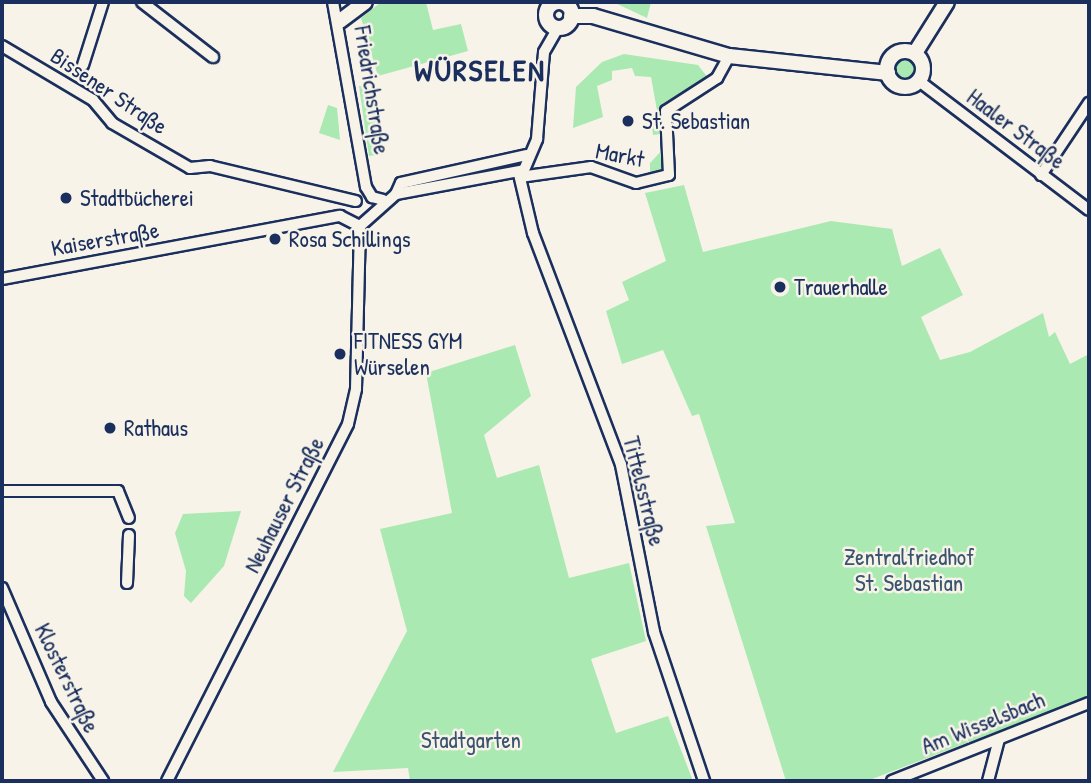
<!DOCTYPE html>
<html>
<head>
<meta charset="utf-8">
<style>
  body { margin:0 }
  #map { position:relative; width:1091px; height:783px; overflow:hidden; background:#f7f3e8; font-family:"Patrick Hand",sans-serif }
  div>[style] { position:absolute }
  .green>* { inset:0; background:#aae9b1 }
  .round { border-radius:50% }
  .roads { filter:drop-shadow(2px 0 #1b2f5e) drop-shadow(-2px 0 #1b2f5e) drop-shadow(0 2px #1b2f5e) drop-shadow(0 -2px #1b2f5e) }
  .street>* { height:10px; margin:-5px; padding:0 5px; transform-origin:5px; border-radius:5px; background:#f7f3e8 }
  .secondary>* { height:14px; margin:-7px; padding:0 7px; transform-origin:7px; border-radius:7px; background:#f7f3e8 }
  .secondary>.ring { margin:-7px; padding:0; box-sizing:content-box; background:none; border:14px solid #f7f3e8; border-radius:50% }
  .dots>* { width:19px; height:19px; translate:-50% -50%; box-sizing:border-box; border:4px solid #f7f3e8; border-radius:50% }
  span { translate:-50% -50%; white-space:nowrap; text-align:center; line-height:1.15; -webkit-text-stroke:5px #f7f3e8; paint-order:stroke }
  .street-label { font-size:23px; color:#1b2f5e }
  .poi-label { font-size:23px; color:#1b2f5e }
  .left { translate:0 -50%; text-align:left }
  .park-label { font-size:23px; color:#38546f }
  .district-label { font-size:30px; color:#1b2f5e; font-weight:700; letter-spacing:2px }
  .frame { position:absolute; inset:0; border:4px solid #1b2f5e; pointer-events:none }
</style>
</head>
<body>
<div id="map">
  <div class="green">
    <i style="clip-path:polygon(381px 2px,426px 2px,433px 30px,461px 24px,468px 51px,378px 76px,361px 18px)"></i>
    <i style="clip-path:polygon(613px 2px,651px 2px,647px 18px)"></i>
    <i style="clip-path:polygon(624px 54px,698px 65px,708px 78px,668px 105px,666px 160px,658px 174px,641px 177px,650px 173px,650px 163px,664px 148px,661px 134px,653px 135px,651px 120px,658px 116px,651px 77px,635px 76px,632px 68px,612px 71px,612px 80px,597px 86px,603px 117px,573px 128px,576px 87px,602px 62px)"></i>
    <i class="round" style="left:896px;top:60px;width:18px;height:18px"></i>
    <i style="clip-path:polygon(359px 86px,368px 86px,383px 154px,369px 156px)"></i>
    <i style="clip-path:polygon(328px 105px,337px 108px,340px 140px,319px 133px)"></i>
    <i style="clip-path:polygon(684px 185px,703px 252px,831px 221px,892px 229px,902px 266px,940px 248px,963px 295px,921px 317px,940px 360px,970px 352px,1043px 313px,1049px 337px,1055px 332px,1070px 364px,1089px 354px,1089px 696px,867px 781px,786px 781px,706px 526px,735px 523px,699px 414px,692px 416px,663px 350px,622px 364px,606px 311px,629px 300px,622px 282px,666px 261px,645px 193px)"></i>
    <i style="clip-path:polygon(515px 345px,531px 396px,484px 435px,497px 478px,539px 465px,569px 578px,629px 563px,646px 641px,591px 659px,616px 733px,668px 716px,693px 781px,410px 781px,408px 768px,333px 772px,407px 631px,380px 529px,452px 513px,426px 373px)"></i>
    <i style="clip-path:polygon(241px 511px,224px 566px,191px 603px,184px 596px,186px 571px,175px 533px,183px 514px)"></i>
  </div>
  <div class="roads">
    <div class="street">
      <i style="left:142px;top:2px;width:90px;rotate:37.8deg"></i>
      <i style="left:333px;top:2px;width:188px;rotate:79.9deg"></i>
      <i style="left:366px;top:187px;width:12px;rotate:59deg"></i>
      <i style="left:372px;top:197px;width:11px;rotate:15deg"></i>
      <i style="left:2px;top:46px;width:106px;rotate:30.7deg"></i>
      <i style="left:93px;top:100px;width:30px;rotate:50deg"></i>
      <i style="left:112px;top:123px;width:90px;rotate:30deg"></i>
      <i style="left:190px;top:168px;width:20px;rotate:-6deg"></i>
      <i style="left:210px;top:166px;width:150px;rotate:13.5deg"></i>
      <i style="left:83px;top:65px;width:66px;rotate:-72.4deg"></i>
      <i style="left:919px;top:81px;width:213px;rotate:37.2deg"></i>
      <i style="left:519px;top:174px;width:61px;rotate:76.7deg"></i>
      <i style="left:533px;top:233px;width:248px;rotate:69.2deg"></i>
      <i style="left:621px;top:465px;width:170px;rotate:78.8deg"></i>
      <i style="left:654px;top:632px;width:157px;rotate:71.4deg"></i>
      <i style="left:1041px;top:175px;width:87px;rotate:-56.3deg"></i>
      <i style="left:520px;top:177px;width:72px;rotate:-8deg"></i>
      <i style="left:591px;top:167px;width:48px;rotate:19.6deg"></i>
      <i style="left:636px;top:183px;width:34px;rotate:-14deg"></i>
      <i style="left:669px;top:175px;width:64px;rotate:-92.7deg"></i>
      <i style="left:666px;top:111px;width:61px;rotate:-32.9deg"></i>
      <i style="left:717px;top:78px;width:25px;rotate:-61deg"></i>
      <i style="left:396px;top:194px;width:12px;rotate:-66deg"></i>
      <i style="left:401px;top:183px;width:128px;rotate:-12.6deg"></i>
      <i style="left:360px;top:226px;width:48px;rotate:-41.6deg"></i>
      <i style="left:396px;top:194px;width:130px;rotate:-10.6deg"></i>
      <i style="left:524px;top:170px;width:34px;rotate:-67deg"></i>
      <i style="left:537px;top:139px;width:87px;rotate:-85.4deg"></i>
      <i style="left:544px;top:52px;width:28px;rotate:-60deg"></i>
      <i style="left:2px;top:279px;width:344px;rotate:-10.6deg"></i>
      <i style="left:340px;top:216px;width:22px;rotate:27deg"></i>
      <i style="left:2px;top:491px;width:116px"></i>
      <i style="left:118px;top:491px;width:29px;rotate:68deg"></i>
      <i style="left:127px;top:583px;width:48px;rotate:-87.6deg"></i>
      <i style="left:2px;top:588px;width:124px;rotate:66.7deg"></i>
      <i style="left:51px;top:702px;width:95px;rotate:56.6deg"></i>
      <i style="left:167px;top:781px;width:400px;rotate:-63.1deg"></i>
      <i style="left:348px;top:424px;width:36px;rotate:-77deg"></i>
      <i style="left:356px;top:389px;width:163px;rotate:-88.6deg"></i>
      <i style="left:892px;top:781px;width:212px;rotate:-21.6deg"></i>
      <i style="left:988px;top:781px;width:43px;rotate:-75.3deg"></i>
    </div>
    <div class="secondary">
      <i class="ring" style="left:546px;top:2px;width:12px;height:12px"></i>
      <i style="left:571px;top:16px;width:22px"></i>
      <i style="left:593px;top:16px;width:142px;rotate:16.4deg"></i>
      <i style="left:729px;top:56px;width:160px;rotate:6.1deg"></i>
      <i style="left:340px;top:21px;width:31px;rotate:-37deg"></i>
      <i class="ring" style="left:887px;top:51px;width:22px;height:22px"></i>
      <i style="left:915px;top:53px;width:60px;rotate:-57.9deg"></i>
    </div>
  </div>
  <div class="dots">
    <i style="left:628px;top:121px;background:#1b2f5e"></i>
    <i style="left:66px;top:198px;background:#1b2f5e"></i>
    <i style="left:275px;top:239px;background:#1b2f5e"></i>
    <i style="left:780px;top:287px;background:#1b2f5e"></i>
    <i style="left:340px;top:354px;background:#1b2f5e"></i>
    <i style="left:110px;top:428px;background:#1b2f5e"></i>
  </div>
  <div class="street-label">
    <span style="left:372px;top:90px;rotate:81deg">Friedrichstraße</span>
    <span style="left:109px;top:91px;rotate:34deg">Bissener Straße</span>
    <span style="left:1016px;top:129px;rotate:37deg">Haaler Straße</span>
    <span style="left:620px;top:155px;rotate:11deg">Markt</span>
    <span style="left:105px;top:239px;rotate:-10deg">Kaiserstraße</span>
    <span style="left:644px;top:491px;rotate:76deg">Tittelsstraße</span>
    <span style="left:284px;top:505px;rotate:-63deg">Neuhauser Straße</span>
    <span style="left:67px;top:678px;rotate:64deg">Klosterstraße</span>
    <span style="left:983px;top:723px;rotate:-22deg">Am Wisselsbach</span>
  </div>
  <div class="poi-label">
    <span class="left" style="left:642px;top:121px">St. Sebastian</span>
    <span class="left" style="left:80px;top:198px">Stadtbücherei</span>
    <span class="left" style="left:289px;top:239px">Rosa Schillings</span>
    <span class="left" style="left:794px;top:287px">Trauerhalle</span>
    <span class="left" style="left:354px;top:354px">FITNESS GYM<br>Würselen</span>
    <span class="left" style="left:124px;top:428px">Rathaus</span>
  </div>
  <div class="park-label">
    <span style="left:909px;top:570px">Zentralfriedhof<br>St. Sebastian</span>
    <span style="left:471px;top:740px">Stadtgarten</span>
  </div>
  <div class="district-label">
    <span style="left:480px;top:70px">WÜRSELEN</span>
  </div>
  <div class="frame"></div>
</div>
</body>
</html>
